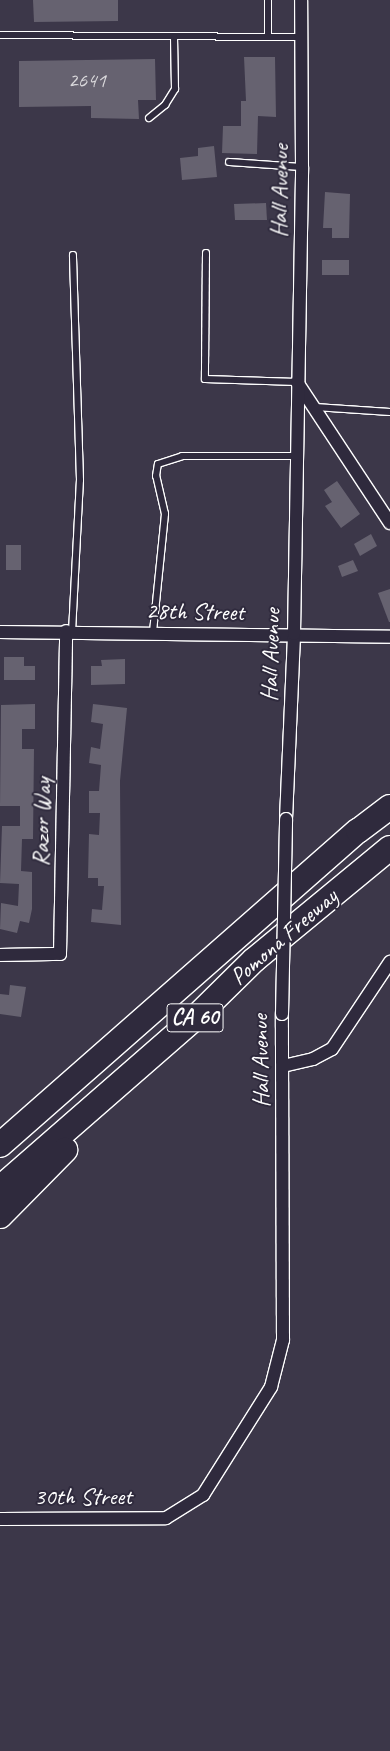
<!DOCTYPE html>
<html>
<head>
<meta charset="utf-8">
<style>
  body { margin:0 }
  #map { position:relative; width:390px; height:1751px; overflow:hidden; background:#3c3749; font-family:Caveat,sans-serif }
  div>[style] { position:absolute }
  .building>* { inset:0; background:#666270 }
  .roads { filter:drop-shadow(1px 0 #fff) drop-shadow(-1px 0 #fff) drop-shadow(0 1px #fff) drop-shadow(0 -1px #fff) }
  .service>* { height:6px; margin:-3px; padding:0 3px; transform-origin:3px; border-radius:3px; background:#2f2a3d }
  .minor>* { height:12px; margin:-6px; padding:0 6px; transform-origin:6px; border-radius:6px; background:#2f2a3d }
  .motorway>* { height:24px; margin:-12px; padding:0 12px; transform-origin:12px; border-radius:12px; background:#2f2a3d }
  .bridges { filter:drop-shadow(1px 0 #fff) drop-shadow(-1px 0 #fff) drop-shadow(0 1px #fff) drop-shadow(0 -1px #fff) }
  .minor-bridge>* { height:12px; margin:-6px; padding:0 6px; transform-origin:6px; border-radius:6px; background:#2f2a3d }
  span { translate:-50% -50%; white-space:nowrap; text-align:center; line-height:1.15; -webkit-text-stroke:4px #2f2a3d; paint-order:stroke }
  .number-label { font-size:21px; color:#d9d8db }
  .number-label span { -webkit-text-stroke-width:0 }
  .shield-label span { padding:1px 4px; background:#2f2a3d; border:1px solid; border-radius:4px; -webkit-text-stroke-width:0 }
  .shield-label { font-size:22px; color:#fff; font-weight:700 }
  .street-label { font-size:24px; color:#fff }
</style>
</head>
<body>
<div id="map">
  <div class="building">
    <i style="clip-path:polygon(33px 0,118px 0,118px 21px,34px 22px)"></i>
    <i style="clip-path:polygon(244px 57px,275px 57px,276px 117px,258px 116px,257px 154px,222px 153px,223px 126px,241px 126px,241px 101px,246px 101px)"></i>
    <i style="clip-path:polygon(155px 59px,156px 100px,138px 100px,139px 119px,91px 118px,91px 106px,19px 107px,19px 61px)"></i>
    <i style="clip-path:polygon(214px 146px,217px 177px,182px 180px,180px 158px,198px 156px,198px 148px)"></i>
    <i style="clip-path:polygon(325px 192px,350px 194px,349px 238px,332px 238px,332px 228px,323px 228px)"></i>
    <i style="clip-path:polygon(266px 203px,267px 220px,235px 220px,234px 204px)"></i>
    <i style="clip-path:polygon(322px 260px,349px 260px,349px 275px,322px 275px)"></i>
    <i style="clip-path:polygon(337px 481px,360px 514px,341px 528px,325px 506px,332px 502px,324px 490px)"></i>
    <i style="clip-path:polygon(371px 534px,377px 546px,360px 556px,354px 544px)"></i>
    <i style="clip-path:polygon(6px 545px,21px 545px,21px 570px,6px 570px)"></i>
    <i style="clip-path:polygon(353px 560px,358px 571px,342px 577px,338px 566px)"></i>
    <i style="clip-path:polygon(390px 589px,390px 622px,389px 622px,378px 593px)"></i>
    <i style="clip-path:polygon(4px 657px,24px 657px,24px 666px,35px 666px,35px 680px,4px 680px)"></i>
    <i style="clip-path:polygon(125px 659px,125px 684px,91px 685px,91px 666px,102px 666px,101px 660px)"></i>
    <i style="clip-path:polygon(35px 704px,35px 729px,22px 729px,22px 749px,34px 749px,33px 839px,22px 839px,21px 871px,32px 872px,32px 909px,29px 923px,20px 921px,17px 933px,0 929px,1px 903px,18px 906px,19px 884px,0 883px,2px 826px,20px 826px,20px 806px,0 806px,1px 705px)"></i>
    <i style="clip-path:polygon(93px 704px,127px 708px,120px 781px,121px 925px,91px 922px,92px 909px,102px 910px,104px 886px,98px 886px,98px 878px,88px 878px,89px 834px,99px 835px,100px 813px,89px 813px,89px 791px,99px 791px,101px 765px,89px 763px,91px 747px,100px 749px,103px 724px,91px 722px)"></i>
    <i style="clip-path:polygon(10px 985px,26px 987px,21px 1017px,0 1014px,0 994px,9px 995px)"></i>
  </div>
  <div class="roads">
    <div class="service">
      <i style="left:0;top:35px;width:301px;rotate:0.4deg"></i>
      <i style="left:268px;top:37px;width:37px;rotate:-90deg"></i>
      <i style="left:149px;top:118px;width:21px;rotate:-39deg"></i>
      <i style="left:165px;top:105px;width:19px;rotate:-58deg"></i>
      <i style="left:175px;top:89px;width:52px;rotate:-91.1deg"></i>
      <i style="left:229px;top:162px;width:73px;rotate:3.9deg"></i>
      <i style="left:206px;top:253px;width:126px;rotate:90.5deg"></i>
      <i style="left:205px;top:379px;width:92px;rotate:1.9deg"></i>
      <i style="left:315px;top:407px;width:75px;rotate:3.8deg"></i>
      <i style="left:72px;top:632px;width:152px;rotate:-87deg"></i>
      <i style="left:80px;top:480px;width:225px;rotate:-91.8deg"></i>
      <i style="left:153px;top:632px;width:119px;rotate:-84.2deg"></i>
      <i style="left:165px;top:514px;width:39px;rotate:-103deg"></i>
      <i style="left:156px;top:476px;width:12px;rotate:-81deg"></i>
      <i style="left:158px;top:464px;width:25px;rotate:-18deg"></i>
      <i style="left:182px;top:456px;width:115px"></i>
    </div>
    <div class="minor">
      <i style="left:297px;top:382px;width:169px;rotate:56.6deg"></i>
      <i style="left:0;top:632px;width:390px;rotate:0.7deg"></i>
      <i style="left:286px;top:819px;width:185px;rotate:-87.5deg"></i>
      <i style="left:294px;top:634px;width:467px;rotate:-89deg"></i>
      <i style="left:302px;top:167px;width:167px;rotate:-90.3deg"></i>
      <i style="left:0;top:955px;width:60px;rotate:-1deg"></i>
      <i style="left:60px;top:954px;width:323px;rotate:-88.9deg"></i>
      <i style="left:283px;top:1066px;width:31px;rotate:-13deg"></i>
      <i style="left:313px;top:1059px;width:21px;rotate:-28deg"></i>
      <i style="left:332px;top:1049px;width:105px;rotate:-56.3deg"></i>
      <i style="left:0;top:1519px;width:166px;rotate:-0.3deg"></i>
      <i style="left:166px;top:1518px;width:44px;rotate:-31.9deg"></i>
      <i style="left:203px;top:1495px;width:128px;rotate:-57.8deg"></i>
      <i style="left:271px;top:1387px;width:49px;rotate:-75.7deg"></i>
      <i style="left:283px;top:1340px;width:326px;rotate:-90.2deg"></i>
    </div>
    <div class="motorway">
      <i style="left:0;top:1145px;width:476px;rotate:-41.3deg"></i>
      <i style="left:358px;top:831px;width:40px;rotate:-37deg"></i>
      <i style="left:0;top:1188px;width:262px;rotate:-41.1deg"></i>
      <i style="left:197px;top:1016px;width:80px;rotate:-44.5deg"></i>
      <i style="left:254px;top:960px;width:176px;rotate:-39.5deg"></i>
      <i style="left:0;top:1216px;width:93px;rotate:-45.4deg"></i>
    </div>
  </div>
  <div class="bridges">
    <div class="minor-bridge">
      <i style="left:282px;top:1014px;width:195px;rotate:-88.8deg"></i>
    </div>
  </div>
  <div class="number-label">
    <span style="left:87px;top:80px">2641</span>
  </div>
  <div class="shield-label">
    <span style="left:195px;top:1018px">CA 60</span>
  </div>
  <div class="street-label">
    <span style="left:280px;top:191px;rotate:-89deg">Hall Avenue</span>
    <span style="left:195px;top:612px;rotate:1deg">28th Street</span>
    <span style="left:271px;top:655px;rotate:-88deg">Hall Avenue</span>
    <span style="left:42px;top:822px;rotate:-89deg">Razor Way</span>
    <span style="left:284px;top:937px;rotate:-41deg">Pomona Freeway</span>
    <span style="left:261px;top:1061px;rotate:-91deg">Hall Avenue</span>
    <span style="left:83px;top:1497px">30th Street</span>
  </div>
</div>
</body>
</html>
